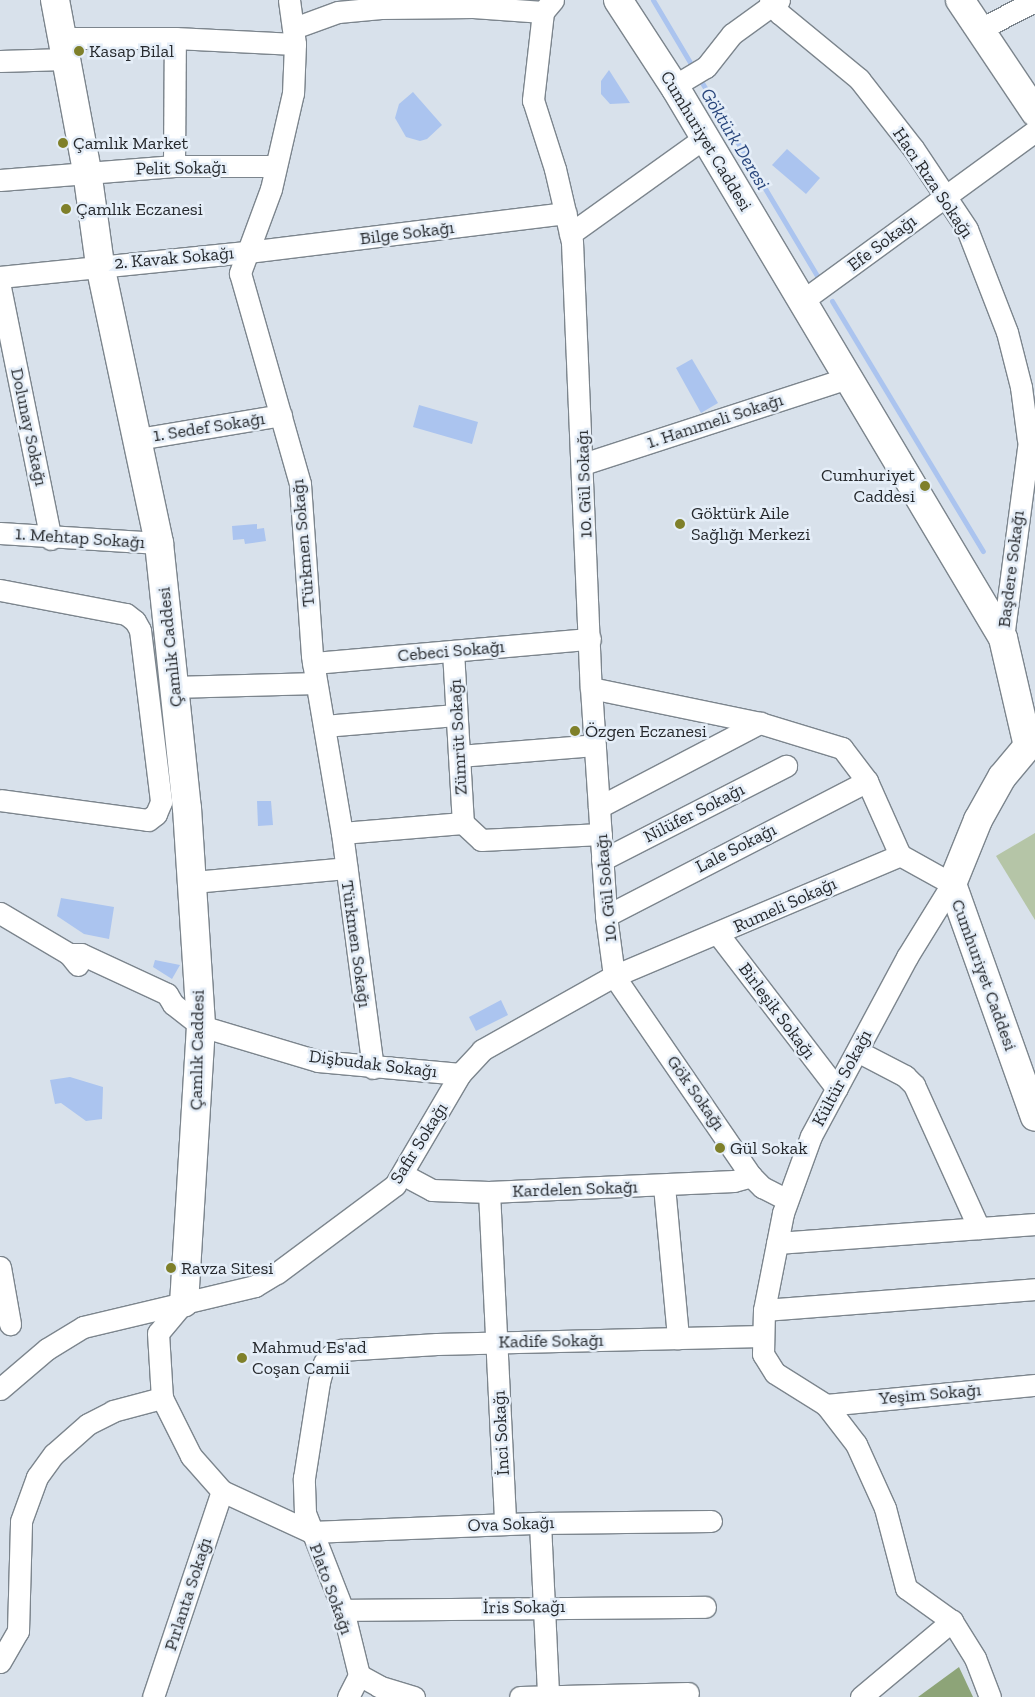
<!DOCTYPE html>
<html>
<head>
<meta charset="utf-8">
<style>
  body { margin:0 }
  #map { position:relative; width:1035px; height:1697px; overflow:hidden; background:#d8e1eb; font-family:"Zilla Slab",serif }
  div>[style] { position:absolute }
  .green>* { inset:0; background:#b5c5a7 }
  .forest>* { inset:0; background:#8da478 }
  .water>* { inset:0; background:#abc4ef }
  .stream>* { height:5px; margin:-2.5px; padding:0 2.5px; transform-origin:2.5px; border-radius:2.5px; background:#abc4ef }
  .roads { filter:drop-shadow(1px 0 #7c858d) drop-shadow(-1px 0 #7c858d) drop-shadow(0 1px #7c858d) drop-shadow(0 -1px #7c858d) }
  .minor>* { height:21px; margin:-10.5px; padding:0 10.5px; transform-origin:10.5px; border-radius:10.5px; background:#fff }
  .major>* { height:28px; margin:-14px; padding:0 14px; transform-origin:14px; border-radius:14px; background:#fff }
  .dots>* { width:14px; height:14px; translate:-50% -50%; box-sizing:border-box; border:2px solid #e5eef8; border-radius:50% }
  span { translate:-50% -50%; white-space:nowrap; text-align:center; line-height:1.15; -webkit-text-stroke:5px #e5eef8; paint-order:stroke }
  .poi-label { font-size:18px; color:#272a2e }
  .left { translate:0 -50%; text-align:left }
  .right { translate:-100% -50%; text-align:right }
  .street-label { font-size:18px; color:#272a2e }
  .water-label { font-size:19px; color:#29467c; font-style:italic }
</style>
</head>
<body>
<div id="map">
  <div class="green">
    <i style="clip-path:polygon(1035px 833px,1035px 920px,996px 856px)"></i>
  </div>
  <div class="forest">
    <i style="clip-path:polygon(959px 1667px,973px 1697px,918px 1697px)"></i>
  </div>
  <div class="water">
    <i style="clip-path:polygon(609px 70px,630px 103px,610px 104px,601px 94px,601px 81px)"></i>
    <i style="clip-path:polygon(413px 92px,442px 125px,427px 139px,420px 141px,406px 137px,395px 118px,399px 104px)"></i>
    <i style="clip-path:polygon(787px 149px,820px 178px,806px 194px,772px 165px)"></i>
    <i style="clip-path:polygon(692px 359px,718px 403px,701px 413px,676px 368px)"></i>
    <i style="clip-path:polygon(419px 405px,478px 422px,472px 444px,413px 427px)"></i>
    <i style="clip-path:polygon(257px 524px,257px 529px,264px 528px,266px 541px,245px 544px,244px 539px,233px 540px,232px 526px)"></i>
    <i style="clip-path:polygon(257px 801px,271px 801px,273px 825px,258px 826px)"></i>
    <i style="clip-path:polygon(61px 898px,114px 907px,109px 939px,84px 934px,57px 916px)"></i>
    <i style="clip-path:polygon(155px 960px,180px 965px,172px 979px,153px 967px)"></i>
    <i style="clip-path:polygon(501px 1000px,508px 1015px,476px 1031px,469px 1017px)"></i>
    <i style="clip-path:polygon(70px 1077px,103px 1087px,102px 1119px,86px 1121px,61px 1103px,55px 1104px,50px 1080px)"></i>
  </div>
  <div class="stream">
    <i style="left:653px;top:0;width:80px;rotate:59.3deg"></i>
    <i style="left:698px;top:76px;width:234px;rotate:59.2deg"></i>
    <i style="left:832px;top:301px;width:292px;rotate:58.9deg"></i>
  </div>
  <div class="roads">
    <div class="minor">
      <i style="left:289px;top:0;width:44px;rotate:82.2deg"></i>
      <i style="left:295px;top:44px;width:49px;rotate:92.3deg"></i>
      <i style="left:293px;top:93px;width:98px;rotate:102.9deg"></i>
      <i style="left:271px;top:189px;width:90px;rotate:110.3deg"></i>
      <i style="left:240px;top:273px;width:219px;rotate:74.1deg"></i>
      <i style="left:300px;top:484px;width:172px;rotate:86deg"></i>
      <i style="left:312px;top:656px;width:180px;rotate:80.4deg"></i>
      <i style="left:342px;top:833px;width:237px;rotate:82.5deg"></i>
      <i style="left:553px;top:0;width:16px;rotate:130deg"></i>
      <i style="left:543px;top:12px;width:89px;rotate:96.5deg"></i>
      <i style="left:533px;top:100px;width:72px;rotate:72.3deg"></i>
      <i style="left:555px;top:169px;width:75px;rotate:76.9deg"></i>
      <i style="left:572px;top:242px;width:446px;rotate:87.6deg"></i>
      <i style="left:591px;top:688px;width:228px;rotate:86.2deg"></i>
      <i style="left:606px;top:916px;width:61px;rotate:82.4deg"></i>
      <i style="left:614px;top:976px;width:242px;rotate:55.6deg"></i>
      <i style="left:751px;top:1176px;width:16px;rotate:45deg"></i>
      <i style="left:762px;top:1187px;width:27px;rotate:27deg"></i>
      <i style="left:770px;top:0;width:16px;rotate:55deg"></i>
      <i style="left:779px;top:13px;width:104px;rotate:39.5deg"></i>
      <i style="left:859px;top:79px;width:88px;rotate:52deg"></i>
      <i style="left:913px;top:148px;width:97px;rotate:56.3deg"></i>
      <i style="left:967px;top:229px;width:110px;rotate:68.8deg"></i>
      <i style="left:1007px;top:332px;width:57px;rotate:75.7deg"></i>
      <i style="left:1021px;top:387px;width:53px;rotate:82.5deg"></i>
      <i style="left:294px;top:28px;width:47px;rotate:-20deg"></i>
      <i style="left:338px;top:12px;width:43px;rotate:-5.3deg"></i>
      <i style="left:381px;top:8px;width:92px;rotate:-0.6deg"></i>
      <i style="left:473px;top:7px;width:70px;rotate:4.1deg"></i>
      <i style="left:980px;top:29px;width:62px;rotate:-27deg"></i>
      <i style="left:60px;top:38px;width:115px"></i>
      <i style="left:175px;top:38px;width:120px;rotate:2.9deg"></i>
      <i style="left:0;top:61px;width:65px;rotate:-1.8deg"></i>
      <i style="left:674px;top:86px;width:37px;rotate:-31deg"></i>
      <i style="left:706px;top:67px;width:42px;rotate:-51.8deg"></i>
      <i style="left:732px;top:34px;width:58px;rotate:-35.9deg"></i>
      <i style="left:174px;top:166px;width:128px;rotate:-89.6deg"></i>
      <i style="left:0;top:180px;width:175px;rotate:-4.6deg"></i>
      <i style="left:174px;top:166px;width:101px"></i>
      <i style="left:570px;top:234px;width:165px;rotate:-35.6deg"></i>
      <i style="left:0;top:277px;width:249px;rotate:-5.8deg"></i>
      <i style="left:248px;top:252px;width:320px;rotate:-7deg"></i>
      <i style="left:0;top:287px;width:257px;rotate:78.6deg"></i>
      <i style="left:802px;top:301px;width:288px;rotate:-36.1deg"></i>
      <i style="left:138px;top:439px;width:145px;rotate:-9.5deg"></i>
      <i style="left:583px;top:464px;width:279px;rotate:-18deg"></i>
      <i style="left:0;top:533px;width:159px;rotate:3.6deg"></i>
      <i style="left:0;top:590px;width:128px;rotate:10.8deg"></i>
      <i style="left:126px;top:614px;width:11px;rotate:38deg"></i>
      <i style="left:135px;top:621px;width:10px;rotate:61deg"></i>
      <i style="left:140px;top:630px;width:173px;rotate:83deg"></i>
      <i style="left:161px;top:802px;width:13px;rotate:113deg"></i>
      <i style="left:156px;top:814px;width:10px;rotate:143deg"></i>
      <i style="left:148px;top:820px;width:149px;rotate:-172.3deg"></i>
      <i style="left:1003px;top:638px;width:214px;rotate:-82.5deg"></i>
      <i style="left:453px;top:651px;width:172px;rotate:86.7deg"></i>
      <i style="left:313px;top:663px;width:278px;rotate:-5deg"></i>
      <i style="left:174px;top:687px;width:142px;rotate:-1.6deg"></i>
      <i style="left:591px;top:688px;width:173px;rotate:11.7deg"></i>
      <i style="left:760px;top:723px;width:86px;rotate:17deg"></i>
      <i style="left:842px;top:748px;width:41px;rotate:52.9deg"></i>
      <i style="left:867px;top:781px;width:81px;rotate:66deg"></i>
      <i style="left:324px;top:726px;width:132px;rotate:-4.8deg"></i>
      <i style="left:459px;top:756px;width:136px;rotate:-4.6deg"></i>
      <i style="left:599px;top:807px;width:182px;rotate:-27.6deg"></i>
      <i style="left:342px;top:833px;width:121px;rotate:-4.7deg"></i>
      <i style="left:463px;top:823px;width:25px;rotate:43deg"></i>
      <i style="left:481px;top:840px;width:120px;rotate:-2.9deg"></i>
      <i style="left:602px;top:860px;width:207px;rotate:-27.1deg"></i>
      <i style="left:193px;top:882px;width:154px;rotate:-5.2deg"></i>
      <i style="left:0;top:913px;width:80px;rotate:30.7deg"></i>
      <i style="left:69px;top:954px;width:14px;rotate:51deg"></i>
      <i style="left:606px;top:916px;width:294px;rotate:-27.3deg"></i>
      <i style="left:718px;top:934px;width:195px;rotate:52.5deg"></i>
      <i style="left:69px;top:954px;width:12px"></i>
      <i style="left:81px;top:954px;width:95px;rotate:24.9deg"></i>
      <i style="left:167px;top:994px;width:12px;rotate:59deg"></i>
      <i style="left:173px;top:1004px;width:36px;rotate:38deg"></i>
      <i style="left:201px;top:1026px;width:122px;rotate:16.7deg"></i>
      <i style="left:318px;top:1061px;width:143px;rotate:5.2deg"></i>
      <i style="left:857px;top:1051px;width:54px;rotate:27.5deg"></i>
      <i style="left:905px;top:1076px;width:13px;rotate:45deg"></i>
      <i style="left:914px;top:1085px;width:157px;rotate:65.6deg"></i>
      <i style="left:402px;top:1174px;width:34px;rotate:28deg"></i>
      <i style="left:432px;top:1190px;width:57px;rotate:2deg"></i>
      <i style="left:489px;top:1192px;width:245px;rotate:-2.6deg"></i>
      <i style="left:734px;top:1181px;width:18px;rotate:-16deg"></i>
      <i style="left:664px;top:1186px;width:153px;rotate:84.7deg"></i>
      <i style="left:489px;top:1192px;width:332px;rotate:87.2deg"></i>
      <i style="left:777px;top:1243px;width:259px;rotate:-4.2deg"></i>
      <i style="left:0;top:1267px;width:58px;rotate:80deg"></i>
      <i style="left:184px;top:1302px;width:40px;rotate:130deg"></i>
      <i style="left:158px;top:1333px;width:65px;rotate:86.5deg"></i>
      <i style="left:162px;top:1398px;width:65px;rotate:63.4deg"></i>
      <i style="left:191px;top:1456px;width:47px;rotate:48.5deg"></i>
      <i style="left:222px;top:1491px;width:98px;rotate:24.7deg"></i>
      <i style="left:311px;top:1532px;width:229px;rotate:-2.3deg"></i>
      <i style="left:540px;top:1523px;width:171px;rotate:-0.7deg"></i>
      <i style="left:764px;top:1310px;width:272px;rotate:-4.4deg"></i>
      <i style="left:0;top:1389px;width:62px;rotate:-40.4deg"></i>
      <i style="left:47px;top:1349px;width:42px;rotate:-31.4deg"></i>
      <i style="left:83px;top:1327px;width:177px;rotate:-13.4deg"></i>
      <i style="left:255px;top:1286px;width:26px;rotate:-31deg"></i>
      <i style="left:277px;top:1273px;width:147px;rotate:-36.7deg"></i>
      <i style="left:395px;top:1185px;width:129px;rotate:-59.6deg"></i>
      <i style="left:460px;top:1074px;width:33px;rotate:-47deg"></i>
      <i style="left:482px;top:1050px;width:151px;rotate:-29.3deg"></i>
      <i style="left:614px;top:976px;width:311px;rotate:-22.9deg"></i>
      <i style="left:900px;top:855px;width:60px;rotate:29.1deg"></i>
      <i style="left:952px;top:884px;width:86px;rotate:121.7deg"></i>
      <i style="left:907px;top:957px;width:203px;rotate:118.2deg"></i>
      <i style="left:811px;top:1136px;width:82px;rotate:110deg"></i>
      <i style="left:783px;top:1213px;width:99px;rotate:101.1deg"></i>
      <i style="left:764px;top:1310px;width:44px;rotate:91.3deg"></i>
      <i style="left:763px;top:1354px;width:22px;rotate:58deg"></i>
      <i style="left:775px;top:1373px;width:60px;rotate:32.1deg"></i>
      <i style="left:826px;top:1405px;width:49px;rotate:52.4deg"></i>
      <i style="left:856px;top:1444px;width:70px;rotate:65.6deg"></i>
      <i style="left:885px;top:1508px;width:83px;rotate:75.3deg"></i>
      <i style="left:906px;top:1588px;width:57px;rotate:35.7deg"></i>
      <i style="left:952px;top:1621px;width:44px;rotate:58.1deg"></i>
      <i style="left:975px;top:1658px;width:42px;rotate:69deg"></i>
      <i style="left:826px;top:1405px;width:210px;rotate:-5.5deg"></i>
      <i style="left:540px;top:1523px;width:172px;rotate:87.3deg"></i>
      <i style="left:343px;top:1610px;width:362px;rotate:-0.5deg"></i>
      <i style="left:0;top:1662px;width:36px;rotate:-60deg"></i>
      <i style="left:18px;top:1631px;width:110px;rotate:-88.4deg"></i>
      <i style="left:21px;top:1521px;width:47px;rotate:-70deg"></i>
      <i style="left:37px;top:1477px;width:29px;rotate:-54deg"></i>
      <i style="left:54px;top:1454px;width:45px;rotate:-41.4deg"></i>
      <i style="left:88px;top:1424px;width:28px;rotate:-27deg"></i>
      <i style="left:113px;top:1411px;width:51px;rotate:-14.9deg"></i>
      <i style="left:153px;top:1697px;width:217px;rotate:-71.5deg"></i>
      <i style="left:348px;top:1697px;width:25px;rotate:-63deg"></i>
      <i style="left:414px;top:1697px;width:37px;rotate:-163deg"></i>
      <i style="left:379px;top:1686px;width:23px;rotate:-151deg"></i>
      <i style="left:359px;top:1675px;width:67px;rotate:-103.8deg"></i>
      <i style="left:343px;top:1610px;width:104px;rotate:-111.4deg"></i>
      <i style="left:305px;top:1513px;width:35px;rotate:-92deg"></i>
      <i style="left:304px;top:1478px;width:97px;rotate:-81.1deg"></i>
      <i style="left:319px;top:1382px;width:20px;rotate:-75deg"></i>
      <i style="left:324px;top:1363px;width:9px;rotate:-49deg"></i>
      <i style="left:330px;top:1356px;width:12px;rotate:-31deg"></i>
      <i style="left:340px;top:1350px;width:97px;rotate:-3.5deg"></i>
      <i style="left:437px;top:1344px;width:325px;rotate:-1.4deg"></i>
      <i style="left:520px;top:1697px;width:168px;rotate:-1.4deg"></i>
      <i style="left:861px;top:1697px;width:119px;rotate:-39.9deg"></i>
    </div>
    <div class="major">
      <i style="left:55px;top:0;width:174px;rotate:79.4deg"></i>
      <i style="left:87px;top:171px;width:95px;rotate:82.1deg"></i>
      <i style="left:100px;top:265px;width:284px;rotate:78deg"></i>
      <i style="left:159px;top:543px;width:266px;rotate:84deg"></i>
      <i style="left:187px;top:808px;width:218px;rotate:86.3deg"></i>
      <i style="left:201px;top:1026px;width:277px;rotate:93.5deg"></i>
      <i style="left:618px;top:0;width:106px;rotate:56.9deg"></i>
      <i style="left:676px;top:89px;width:639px;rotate:59.22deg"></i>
      <i style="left:1003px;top:638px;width:111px;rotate:77deg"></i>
      <i style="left:1028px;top:746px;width:40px;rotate:130deg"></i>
      <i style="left:1002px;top:777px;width:49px;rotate:119.2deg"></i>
      <i style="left:978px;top:820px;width:69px;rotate:112.1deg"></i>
      <i style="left:952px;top:884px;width:247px;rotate:70.4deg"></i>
      <i style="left:960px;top:0;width:135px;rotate:56.2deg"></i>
    </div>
  </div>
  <div class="dots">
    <i style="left:79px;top:51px;background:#7f802a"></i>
    <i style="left:63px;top:143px;background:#7f802a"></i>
    <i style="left:66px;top:209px;background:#7f802a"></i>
    <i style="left:925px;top:486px;background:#7f802a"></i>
    <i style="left:680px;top:524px;background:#7f802a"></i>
    <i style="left:575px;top:731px;background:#7f802a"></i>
    <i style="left:720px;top:1148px;background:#7f802a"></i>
    <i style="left:171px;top:1268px;background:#7f802a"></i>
    <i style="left:242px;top:1358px;background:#7f802a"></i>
  </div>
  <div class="poi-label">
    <span class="left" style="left:89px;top:51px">Kasap Bilal</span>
    <span class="left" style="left:73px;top:143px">Çamlık Market</span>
    <span class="left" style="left:76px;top:209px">Çamlık Eczanesi</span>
    <span class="right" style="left:915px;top:486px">Cumhuriyet<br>Caddesi</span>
    <span class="left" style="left:691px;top:524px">Göktürk Aile<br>Sağlığı Merkezi</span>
    <span class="left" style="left:585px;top:731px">Özgen Eczanesi</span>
    <span class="left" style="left:730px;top:1148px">Gül Sokak</span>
    <span class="left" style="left:181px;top:1268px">Ravza Sitesi</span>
    <span class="left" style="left:252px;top:1358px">Mahmud Es'ad<br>Coşan Camii</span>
  </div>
  <div class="street-label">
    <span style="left:706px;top:141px;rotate:59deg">Cumhuriyet Caddesi</span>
    <span style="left:181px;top:168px;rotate:-1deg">Pelit Sokağı</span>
    <span style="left:933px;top:183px;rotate:56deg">Hacı Rıza Sokağı</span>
    <span style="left:407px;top:233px;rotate:-7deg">Bilge Sokağı</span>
    <span style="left:882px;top:243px;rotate:-37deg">Efe Sokağı</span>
    <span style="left:174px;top:258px;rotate:-5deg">2. Kavak Sokağı</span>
    <span style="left:715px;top:421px;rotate:-18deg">1. Hanımeli Sokağı</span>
    <span style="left:29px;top:427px;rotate:78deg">Dolunay Sokağı</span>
    <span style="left:209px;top:427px;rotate:-9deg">1. Sedef Sokağı</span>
    <span style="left:584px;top:484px;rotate:-92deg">10. Gül Sokağı</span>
    <span style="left:80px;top:538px;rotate:4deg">1. Mehtap Sokağı</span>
    <span style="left:303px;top:543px;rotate:-95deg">Türkmen Sokağı</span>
    <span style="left:1011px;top:569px;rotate:-83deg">Başdere Sokağı</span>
    <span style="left:170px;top:647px;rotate:-96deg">Çamlık Caddesi</span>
    <span style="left:451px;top:651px;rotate:-5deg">Cebeci Sokağı</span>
    <span style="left:458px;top:737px;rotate:-93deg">Zümrüt Sokağı</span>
    <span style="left:694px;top:813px;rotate:-27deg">Nilüfer Sokağı</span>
    <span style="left:736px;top:848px;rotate:-27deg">Lale Sokağı</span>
    <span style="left:606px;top:888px;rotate:-95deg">10. Gül Sokağı</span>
    <span style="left:785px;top:905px;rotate:-24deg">Rumeli Sokağı</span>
    <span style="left:356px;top:944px;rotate:82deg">Türkmen Sokağı</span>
    <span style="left:984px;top:975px;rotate:70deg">Cumhuriyet Caddesi</span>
    <span style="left:777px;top:1011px;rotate:53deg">Birleşik Sokağı</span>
    <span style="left:197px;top:1050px;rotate:-89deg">Çamlık Caddesi</span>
    <span style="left:373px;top:1064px;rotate:7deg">Dişbudak Sokağı</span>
    <span style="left:842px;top:1078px;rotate:-62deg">Kültür Sokağı</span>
    <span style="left:696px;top:1093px;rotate:55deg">Gök Sokağı</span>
    <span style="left:419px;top:1143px;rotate:-58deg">Safir Sokağı</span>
    <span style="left:575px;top:1189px;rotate:-2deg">Kardelen Sokağı</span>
    <span style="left:551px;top:1341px;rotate:-1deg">Kadife Sokağı</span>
    <span style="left:930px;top:1394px;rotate:-5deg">Yeşim Sokağı</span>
    <span style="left:501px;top:1433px;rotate:-93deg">İnci Sokağı</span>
    <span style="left:511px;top:1524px;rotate:-2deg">Ova Sokağı</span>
    <span style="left:331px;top:1589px;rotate:70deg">Plato Sokağı</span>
    <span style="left:188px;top:1594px;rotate:-72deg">Pırlanta Sokağı</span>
    <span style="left:524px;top:1607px;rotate:-1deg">İris Sokağı</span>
  </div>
  <div class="water-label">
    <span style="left:735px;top:139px;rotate:59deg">Göktürk Deresi</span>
  </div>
</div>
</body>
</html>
